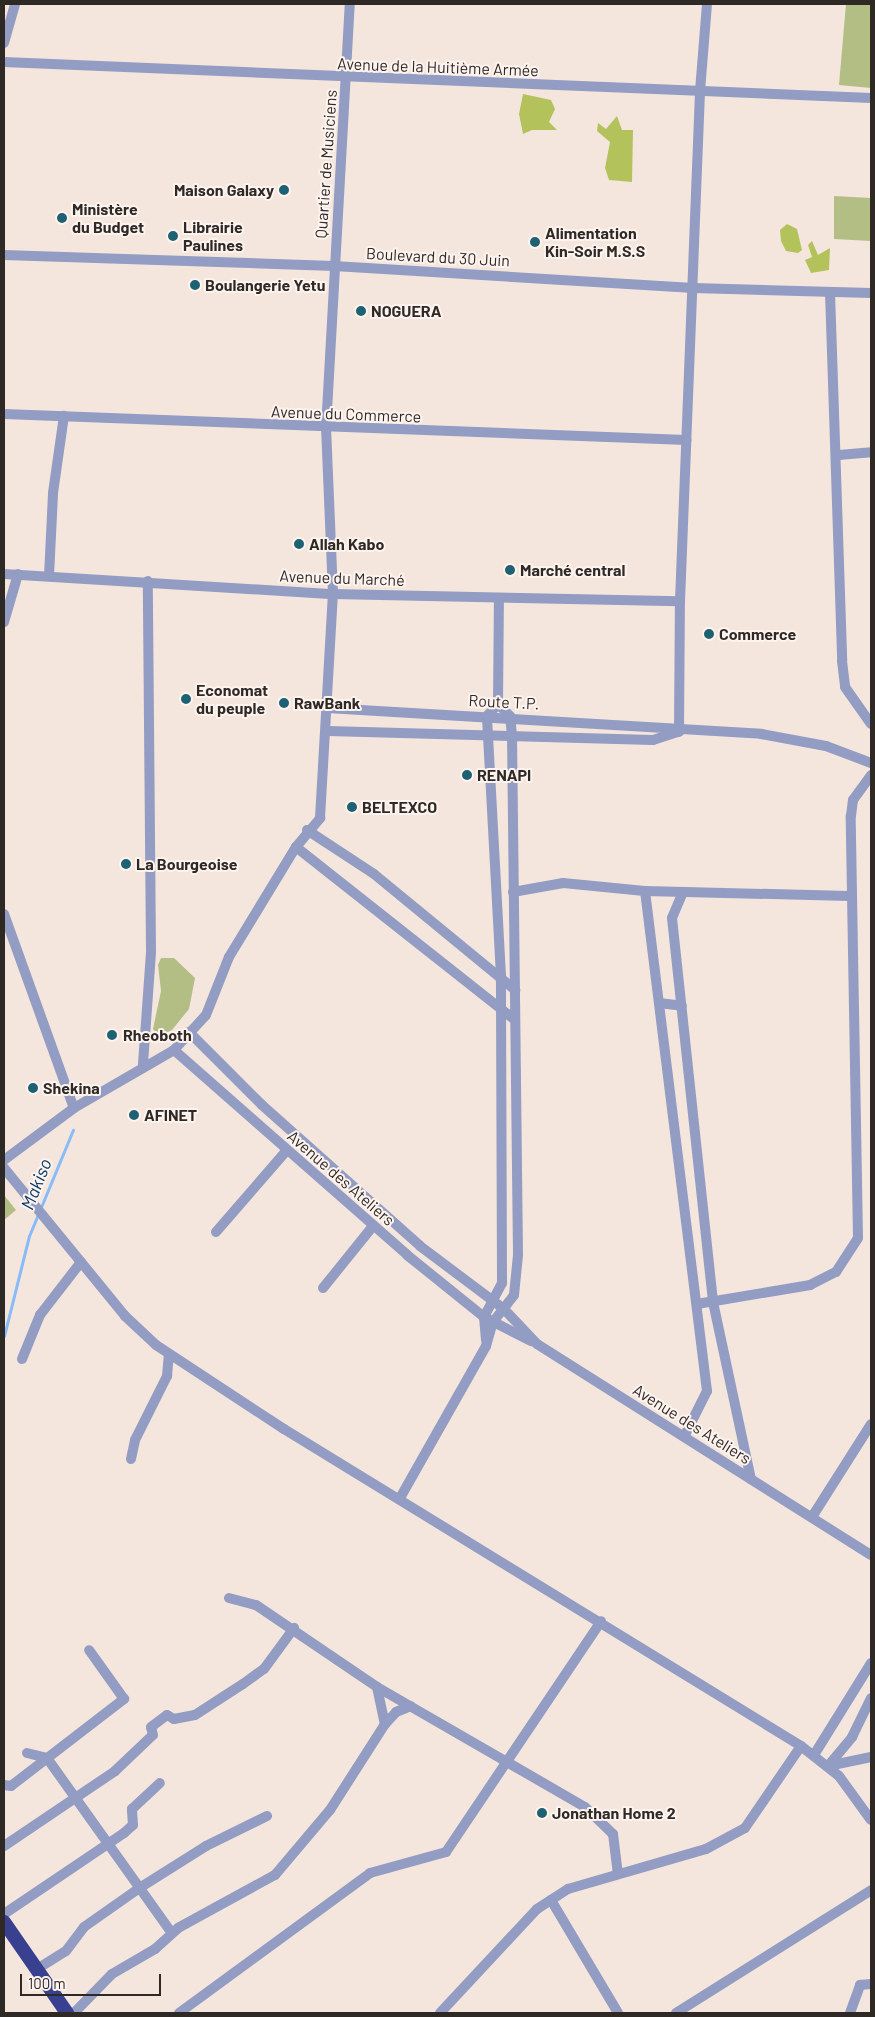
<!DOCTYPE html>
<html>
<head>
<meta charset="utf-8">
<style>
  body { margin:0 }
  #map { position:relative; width:875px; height:2017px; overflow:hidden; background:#f5e6dd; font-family:Barlow,sans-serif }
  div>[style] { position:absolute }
  .green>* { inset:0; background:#b3be84 }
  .forest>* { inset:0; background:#b3c25b }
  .stream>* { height:3px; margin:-1.5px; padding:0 1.5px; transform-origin:1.5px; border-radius:1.5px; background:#87bcf9 }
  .minor>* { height:10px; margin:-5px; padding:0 5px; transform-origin:5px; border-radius:5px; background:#939cc3 }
  .highway>* { height:14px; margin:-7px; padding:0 7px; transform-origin:7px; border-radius:7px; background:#38408f }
  .dots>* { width:14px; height:14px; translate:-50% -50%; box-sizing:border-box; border:2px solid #fef4ef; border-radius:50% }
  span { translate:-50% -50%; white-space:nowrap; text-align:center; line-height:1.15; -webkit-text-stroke:4px #fef4ef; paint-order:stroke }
  .street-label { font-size:16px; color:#2f2926 }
  .poi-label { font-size:16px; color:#2f2926; font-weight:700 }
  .right { translate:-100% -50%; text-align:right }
  .left { translate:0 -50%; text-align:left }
  .water-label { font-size:18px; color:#053765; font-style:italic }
  .frame { position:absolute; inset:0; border:5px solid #2f2926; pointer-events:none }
  .scale { position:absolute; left:20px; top:1974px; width:141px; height:22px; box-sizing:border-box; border:2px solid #2f2926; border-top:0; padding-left:6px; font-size:15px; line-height:18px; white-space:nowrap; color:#2f2926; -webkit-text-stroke:4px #fef4ef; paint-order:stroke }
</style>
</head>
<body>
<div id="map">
  <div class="green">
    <i style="clip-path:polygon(846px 4px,871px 4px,871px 88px,839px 85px)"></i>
    <i style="clip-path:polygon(834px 196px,871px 198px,871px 241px,834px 239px)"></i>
    <i style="clip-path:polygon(161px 958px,174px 958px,195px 978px,189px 1009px,172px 1030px,159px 1036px,153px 1029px,161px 991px,158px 965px)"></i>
    <i style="clip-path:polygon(4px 1195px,16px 1210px,4px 1220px)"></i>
  </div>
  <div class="forest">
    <i style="clip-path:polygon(523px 94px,551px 100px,555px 109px,549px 122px,557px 130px,532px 130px,523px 134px,519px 114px)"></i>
    <i style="clip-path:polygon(617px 116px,622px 130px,633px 130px,632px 182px,609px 180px,605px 168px,610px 142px,597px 131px,598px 123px,606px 129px)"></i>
    <i style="clip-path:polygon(787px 224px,797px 229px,802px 250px,798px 253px,786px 251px,781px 241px,780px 230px)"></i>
    <i style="clip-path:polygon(812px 241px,818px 255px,830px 248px,829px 270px,811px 273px,805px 260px,812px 257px,808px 245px)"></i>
  </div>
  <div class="stream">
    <i style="left:4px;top:1336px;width:103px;rotate:-76deg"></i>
    <i style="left:29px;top:1236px;width:115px;rotate:-67.5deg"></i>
  </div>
  <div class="minor">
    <i style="left:4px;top:43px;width:41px;rotate:-74.2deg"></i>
    <i style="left:4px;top:62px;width:868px;rotate:2.38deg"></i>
    <i style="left:4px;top:255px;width:330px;rotate:1.9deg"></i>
    <i style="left:334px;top:266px;width:360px;rotate:3.5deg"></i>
    <i style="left:693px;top:288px;width:178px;rotate:1.6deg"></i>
    <i style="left:830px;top:292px;width:369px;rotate:88.1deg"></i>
    <i style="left:842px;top:661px;width:26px;rotate:83deg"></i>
    <i style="left:845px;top:687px;width:45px;rotate:54.9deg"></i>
    <i style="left:4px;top:414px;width:683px;rotate:2.18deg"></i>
    <i style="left:839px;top:455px;width:32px;rotate:-5deg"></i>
    <i style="left:4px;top:574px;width:330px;rotate:3.5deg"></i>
    <i style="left:333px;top:594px;width:347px;rotate:1.2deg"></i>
    <i style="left:49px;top:576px;width:83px;rotate:-87.2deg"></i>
    <i style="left:53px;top:493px;width:78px;rotate:-81.9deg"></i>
    <i style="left:4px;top:622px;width:50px;rotate:-73.7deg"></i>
    <i style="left:327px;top:708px;width:435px;rotate:3.4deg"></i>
    <i style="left:761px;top:734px;width:66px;rotate:10.5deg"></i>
    <i style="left:826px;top:746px;width:48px;rotate:20.7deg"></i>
    <i style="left:328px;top:731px;width:325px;rotate:1.6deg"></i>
    <i style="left:653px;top:740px;width:26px;rotate:-18deg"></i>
    <i style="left:679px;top:732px;width:131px;rotate:-89.6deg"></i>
    <i style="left:680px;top:601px;width:510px;rotate:-87.75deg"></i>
    <i style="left:700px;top:91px;width:87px;rotate:-85.4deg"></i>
    <i style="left:307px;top:830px;width:80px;rotate:33.3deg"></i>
    <i style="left:374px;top:874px;width:183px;rotate:39.4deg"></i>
    <i style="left:296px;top:847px;width:279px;rotate:38.3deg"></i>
    <i style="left:645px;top:891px;width:504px;rotate:82.93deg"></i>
    <i style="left:707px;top:1391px;width:51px;rotate:116.6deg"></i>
    <i style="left:513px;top:892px;width:51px;rotate:-10.2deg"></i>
    <i style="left:563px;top:883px;width:82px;rotate:5.6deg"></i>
    <i style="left:645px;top:891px;width:204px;rotate:1.4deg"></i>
    <i style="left:683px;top:892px;width:28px;rotate:113deg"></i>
    <i style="left:672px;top:918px;width:386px;rotate:83.9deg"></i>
    <i style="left:713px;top:1302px;width:181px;rotate:77.9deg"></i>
    <i style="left:4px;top:914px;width:206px;rotate:70.2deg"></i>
    <i style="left:659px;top:1003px;width:23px;rotate:7deg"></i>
    <i style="left:189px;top:1032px;width:103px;rotate:45deg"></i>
    <i style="left:262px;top:1105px;width:212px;rotate:41.7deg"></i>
    <i style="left:420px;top:1246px;width:105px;rotate:36.9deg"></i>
    <i style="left:504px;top:1309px;width:48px;rotate:46.7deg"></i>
    <i style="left:537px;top:1344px;width:395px;rotate:32.3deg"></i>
    <i style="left:174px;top:1050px;width:310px;rotate:41.3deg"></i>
    <i style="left:407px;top:1255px;width:99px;rotate:38.8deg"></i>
    <i style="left:484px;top:1317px;width:53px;rotate:27.1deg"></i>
    <i style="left:143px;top:1064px;width:112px;rotate:-85.9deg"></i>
    <i style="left:151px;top:952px;width:371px;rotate:-90.5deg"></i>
    <i style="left:4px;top:1160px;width:87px;rotate:-36.6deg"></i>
    <i style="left:74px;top:1108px;width:116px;rotate:-30.1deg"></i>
    <i style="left:174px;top:1050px;width:47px;rotate:-47.6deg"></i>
    <i style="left:206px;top:1015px;width:62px;rotate:-68.4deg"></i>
    <i style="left:229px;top:957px;width:129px;rotate:-58.7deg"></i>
    <i style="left:296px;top:847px;width:38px;rotate:-50deg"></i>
    <i style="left:320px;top:818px;width:224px;rotate:-86.7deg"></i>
    <i style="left:333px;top:594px;width:165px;rotate:-92.4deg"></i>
    <i style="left:326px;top:429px;width:426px;rotate:-86.8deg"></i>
    <i style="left:4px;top:1168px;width:191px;rotate:50.7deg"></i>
    <i style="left:125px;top:1316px;width:42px;rotate:43.1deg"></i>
    <i style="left:156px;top:1345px;width:153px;rotate:33.3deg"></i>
    <i style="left:284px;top:1429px;width:606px;rotate:31.51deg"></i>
    <i style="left:801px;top:1746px;width:48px;rotate:38.3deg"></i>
    <i style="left:839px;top:1776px;width:54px;rotate:54deg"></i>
    <i style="left:216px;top:1232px;width:108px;rotate:-49.1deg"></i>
    <i style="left:323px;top:1288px;width:80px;rotate:-51.1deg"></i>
    <i style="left:697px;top:1304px;width:115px;rotate:-9.5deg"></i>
    <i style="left:810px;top:1285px;width:29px;rotate:-27deg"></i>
    <i style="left:836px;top:1272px;width:40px;rotate:-57.1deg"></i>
    <i style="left:858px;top:1238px;width:422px;rotate:-91deg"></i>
    <i style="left:851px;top:816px;width:16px;rotate:-83deg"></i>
    <i style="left:853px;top:800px;width:31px;rotate:-54deg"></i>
    <i style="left:486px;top:1340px;width:23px;rotate:-95deg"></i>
    <i style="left:484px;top:1317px;width:38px;rotate:-62deg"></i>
    <i style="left:502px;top:1283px;width:307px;rotate:-90.2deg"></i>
    <i style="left:501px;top:976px;width:260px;rotate:-93.1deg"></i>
    <i style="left:487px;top:716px;width:16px;rotate:-47deg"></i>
    <i style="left:498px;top:704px;width:106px;rotate:-89.5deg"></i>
    <i style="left:22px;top:1359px;width:48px;rotate:-67.8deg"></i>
    <i style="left:40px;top:1315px;width:67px;rotate:-52.3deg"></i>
    <i style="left:131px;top:1459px;width:19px;rotate:-78deg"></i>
    <i style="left:135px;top:1440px;width:72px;rotate:-63.4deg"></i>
    <i style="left:167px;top:1376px;width:22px;rotate:-85deg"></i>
    <i style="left:400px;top:1498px;width:175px;rotate:-60.5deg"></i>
    <i style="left:486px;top:1346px;width:25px;rotate:-74deg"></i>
    <i style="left:493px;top:1322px;width:34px;rotate:-52deg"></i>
    <i style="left:514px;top:1295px;width:40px;rotate:-84.3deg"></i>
    <i style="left:518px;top:1255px;width:520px;rotate:-90.66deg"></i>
    <i style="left:512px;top:735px;width:19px;rotate:-96deg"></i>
    <i style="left:510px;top:716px;width:17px;rotate:-135deg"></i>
    <i style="left:812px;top:1517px;width:110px;rotate:-57.6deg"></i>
    <i style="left:229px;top:1598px;width:28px;rotate:15deg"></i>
    <i style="left:256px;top:1605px;width:146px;rotate:34.1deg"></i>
    <i style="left:377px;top:1687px;width:240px;rotate:30deg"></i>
    <i style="left:585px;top:1807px;width:39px;rotate:44deg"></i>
    <i style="left:613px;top:1834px;width:38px;rotate:83deg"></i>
    <i style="left:377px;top:1687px;width:38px;rotate:78deg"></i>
    <i style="left:27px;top:1753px;width:21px;rotate:14deg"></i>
    <i style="left:47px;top:1758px;width:215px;rotate:54.5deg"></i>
    <i style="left:814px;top:1755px;width:108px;rotate:-58.2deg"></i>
    <i style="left:828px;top:1766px;width:38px;rotate:-50deg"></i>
    <i style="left:852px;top:1737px;width:43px;rotate:-64deg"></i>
    <i style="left:828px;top:1766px;width:44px;rotate:-11.8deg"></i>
    <i style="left:4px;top:1785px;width:7px;rotate:8deg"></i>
    <i style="left:11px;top:1786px;width:143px;rotate:-37.6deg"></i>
    <i style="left:124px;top:1699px;width:60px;rotate:-125.5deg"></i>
    <i style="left:4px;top:1846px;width:134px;rotate:-34deg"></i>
    <i style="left:115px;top:1771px;width:52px;rotate:-43.5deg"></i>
    <i style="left:153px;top:1735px;width:8px;rotate:-104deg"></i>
    <i style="left:151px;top:1727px;width:20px;rotate:-37deg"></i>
    <i style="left:167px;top:1715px;width:8px;rotate:30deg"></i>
    <i style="left:174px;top:1719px;width:21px;rotate:-11deg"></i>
    <i style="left:195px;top:1715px;width:57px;rotate:-32.9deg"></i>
    <i style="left:243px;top:1684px;width:26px;rotate:-36deg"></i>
    <i style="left:264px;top:1669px;width:51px;rotate:-53.8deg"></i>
    <i style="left:551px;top:1900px;width:131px;rotate:59.3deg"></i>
    <i style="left:4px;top:1914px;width:145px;rotate:-34deg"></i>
    <i style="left:124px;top:1833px;width:12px;rotate:-42deg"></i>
    <i style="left:133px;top:1825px;width:16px;rotate:-94deg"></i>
    <i style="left:132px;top:1809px;width:38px;rotate:-43deg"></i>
    <i style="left:37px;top:1969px;width:34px;rotate:-32deg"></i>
    <i style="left:66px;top:1951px;width:30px;rotate:-53deg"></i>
    <i style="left:84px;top:1927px;width:70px;rotate:-35.1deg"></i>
    <i style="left:141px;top:1887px;width:77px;rotate:-32.2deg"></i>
    <i style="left:206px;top:1846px;width:68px;rotate:-26.2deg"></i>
    <i style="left:74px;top:2013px;width:54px;rotate:-45.7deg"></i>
    <i style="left:112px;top:1974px;width:50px;rotate:-30.2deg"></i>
    <i style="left:155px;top:1949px;width:31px;rotate:-42deg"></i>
    <i style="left:178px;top:1928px;width:111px;rotate:-28.7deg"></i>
    <i style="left:275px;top:1875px;width:85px;rotate:-49.8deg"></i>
    <i style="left:330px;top:1810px;width:102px;rotate:-57.4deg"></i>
    <i style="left:385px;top:1724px;width:16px;rotate:-47deg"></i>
    <i style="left:396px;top:1712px;width:16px;rotate:-22deg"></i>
    <i style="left:179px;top:2013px;width:237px;rotate:-36.2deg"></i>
    <i style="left:370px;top:1873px;width:79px;rotate:-15.4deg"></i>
    <i style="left:446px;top:1852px;width:278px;rotate:-56.1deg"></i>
    <i style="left:440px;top:2013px;width:142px;rotate:-47deg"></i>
    <i style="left:537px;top:1909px;width:37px;rotate:-33deg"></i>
    <i style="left:568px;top:1889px;width:144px;rotate:-16.2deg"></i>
    <i style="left:706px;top:1849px;width:44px;rotate:-28.3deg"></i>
    <i style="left:745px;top:1828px;width:99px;rotate:-55.7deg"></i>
    <i style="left:676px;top:2013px;width:231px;rotate:-32.2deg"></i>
    <i style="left:850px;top:2013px;width:30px;rotate:-70deg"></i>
    <i style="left:860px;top:1985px;width:11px;rotate:-5deg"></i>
  </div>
  <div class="highway">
    <i style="left:4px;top:1922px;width:111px;rotate:55.3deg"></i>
  </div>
  <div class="dots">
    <i style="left:284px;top:190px;background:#1d6173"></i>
    <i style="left:62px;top:218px;background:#1d6173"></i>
    <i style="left:173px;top:236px;background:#1d6173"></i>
    <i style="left:535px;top:242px;background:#1d6173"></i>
    <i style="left:195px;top:285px;background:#1d6173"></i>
    <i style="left:361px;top:311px;background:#1d6173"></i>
    <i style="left:299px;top:544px;background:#1d6173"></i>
    <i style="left:510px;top:570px;background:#1d6173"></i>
    <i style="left:709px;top:634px;background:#1d6173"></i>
    <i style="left:186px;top:699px;background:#1d6173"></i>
    <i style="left:284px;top:703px;background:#1d6173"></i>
    <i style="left:467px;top:775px;background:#1d6173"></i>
    <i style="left:352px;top:807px;background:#1d6173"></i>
    <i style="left:126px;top:864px;background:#1d6173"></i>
    <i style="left:112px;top:1035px;background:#1d6173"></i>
    <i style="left:33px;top:1088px;background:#1d6173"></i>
    <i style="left:134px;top:1115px;background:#1d6173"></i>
    <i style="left:542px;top:1813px;background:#1d6173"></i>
  </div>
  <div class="street-label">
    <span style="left:438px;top:67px;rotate:2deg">Avenue de la Huitième Armée</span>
    <span style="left:326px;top:164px;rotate:-86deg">Quartier de Musiciens</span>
    <span style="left:438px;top:257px;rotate:3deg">Boulevard du 30 Juin</span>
    <span style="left:346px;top:414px;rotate:2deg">Avenue du Commerce</span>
    <span style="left:342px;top:578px;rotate:2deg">Avenue du Marché</span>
    <span style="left:504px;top:702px;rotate:3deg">Route T.P.</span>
    <span style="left:341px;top:1178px;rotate:41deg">Avenue des Ateliers</span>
    <span style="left:692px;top:1424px;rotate:32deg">Avenue des Ateliers</span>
  </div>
  <div class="poi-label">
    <span class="right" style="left:274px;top:190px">Maison Galaxy</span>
    <span class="left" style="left:72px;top:218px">Ministère<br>du Budget</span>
    <span class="left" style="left:183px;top:236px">Librairie<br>Paulines</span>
    <span class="left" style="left:545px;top:242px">Alimentation<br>Kin-Soir M.S.S</span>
    <span class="left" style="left:205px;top:285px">Boulangerie Yetu</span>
    <span class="left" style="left:371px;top:311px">NOGUERA</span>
    <span class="left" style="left:309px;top:544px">Allah Kabo</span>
    <span class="left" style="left:520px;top:570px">Marché central</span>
    <span class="left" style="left:719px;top:634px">Commerce</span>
    <span class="left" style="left:196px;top:699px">Economat<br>du peuple</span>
    <span class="left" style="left:294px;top:703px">RawBank</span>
    <span class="left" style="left:477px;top:775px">RENAPI</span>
    <span class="left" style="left:362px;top:807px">BELTEXCO</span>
    <span class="left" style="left:136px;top:864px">La Bourgeoise</span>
    <span class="left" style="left:123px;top:1035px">Rheoboth</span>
    <span class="left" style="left:43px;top:1088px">Shekina</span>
    <span class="left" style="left:144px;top:1115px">AFINET</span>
    <span class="left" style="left:552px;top:1813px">Jonathan Home 2</span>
  </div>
  <div class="water-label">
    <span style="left:36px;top:1184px;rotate:-68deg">Makiso</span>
  </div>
  <div class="frame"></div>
  <div class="scale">100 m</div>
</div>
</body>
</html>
